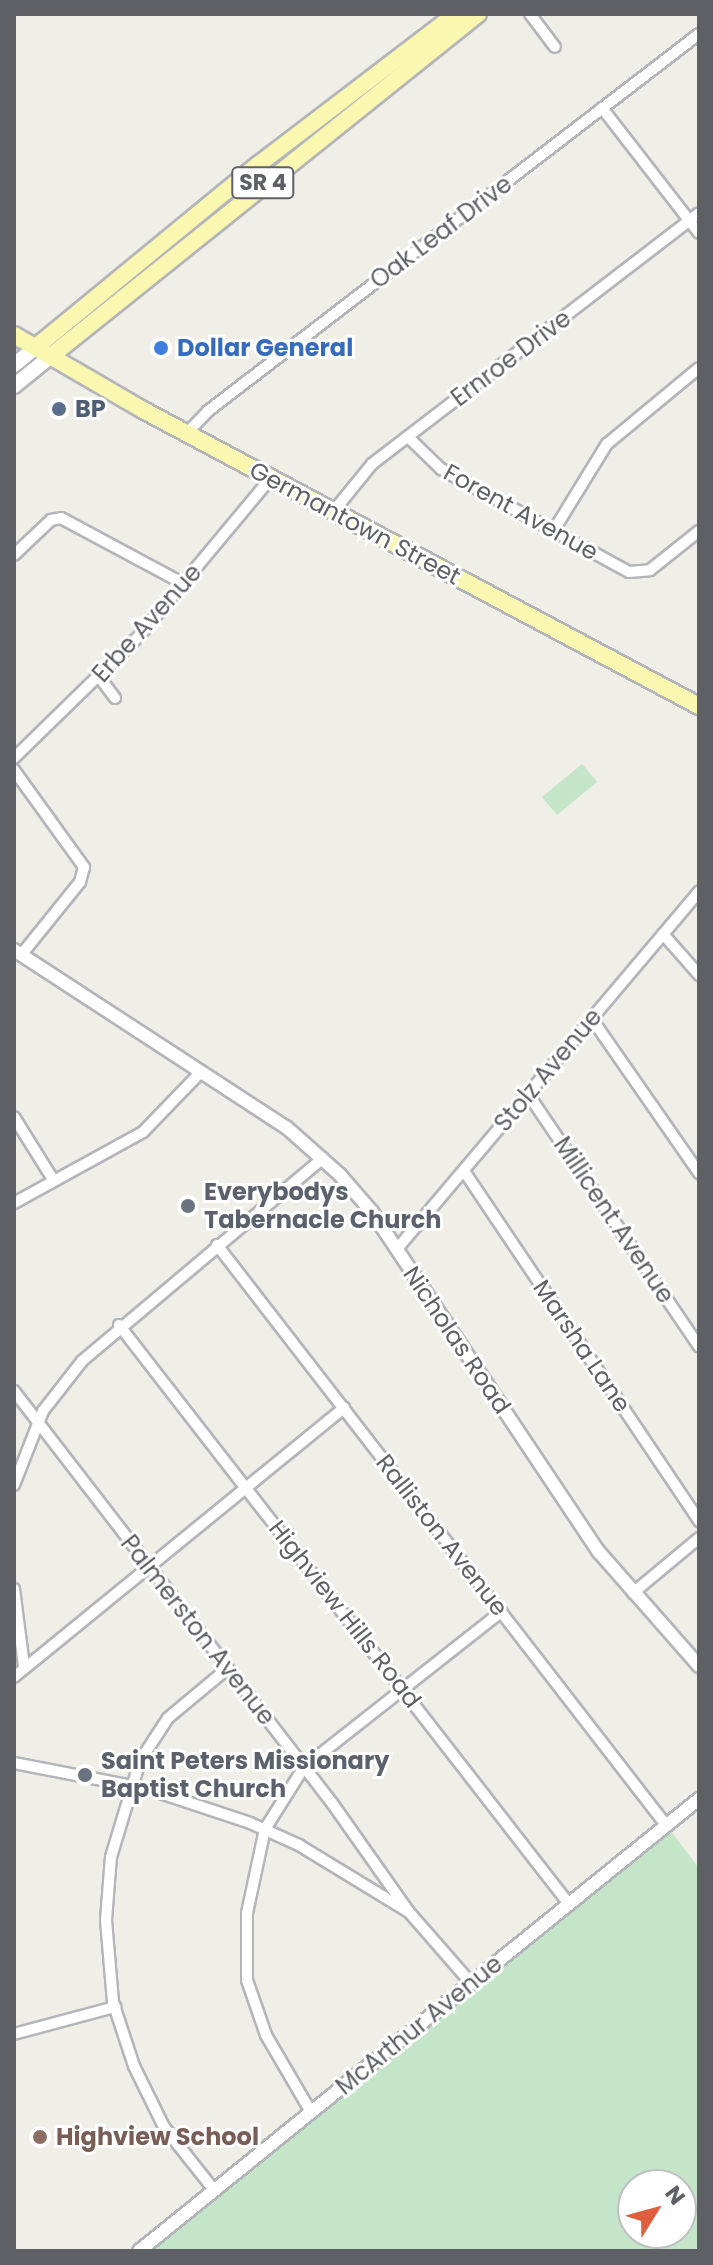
<!DOCTYPE html>
<html>
<head>
<meta charset="utf-8">
<style>
  body { margin:0 }
  #map { position:relative; width:713px; height:2265px; overflow:hidden; background:#efeee7; font-family:Poppins,sans-serif }
  div>[style] { position:absolute }
  .green>* { inset:0; background:#c5e5c9 }
  .roads { filter:drop-shadow(2px 0 #b4b5ba) drop-shadow(-2px 0 #b4b5ba) drop-shadow(0 2px #b4b5ba) drop-shadow(0 -2px #b4b5ba) }
  .minor>* { height:10px; margin:-5px; padding:0 5px; transform-origin:5px; border-radius:5px; background:#fff }
  .tertiary>* { height:12px; margin:-6px; padding:0 6px; transform-origin:6px; border-radius:6px; background:#fff }
  .secondary>* { height:14px; margin:-7px; padding:0 7px; transform-origin:7px; border-radius:7px; background:#fff }
  .primary>* { height:16px; margin:-8px; padding:0 8px; transform-origin:8px; border-radius:8px; background:#faf7b1 }
  .dots>* { width:22px; height:22px; translate:-50% -50%; box-sizing:border-box; border:4px solid #fff; border-radius:50% }
  span { translate:-50% -50%; white-space:nowrap; text-align:center; line-height:1.15; -webkit-text-stroke:6px #fff; paint-order:stroke }
  .shield-label span { padding:2px 6px; background:#fff; border:2px solid; border-radius:6px; -webkit-text-stroke-width:0 }
  .shield-label { font-size:22px; color:#5e6066; font-weight:700 }
  .street-label { font-size:24px; color:#5e6066 }
  .shop-label { font-size:24px; color:#366cbe; font-weight:700 }
  .left { translate:0 -50%; text-align:left }
  .service-label { font-size:24px; color:#4e5e75; font-weight:700 }
  .worship-label { font-size:24px; color:#5b616d; font-weight:700 }
  .education-label { font-size:24px; color:#785e54; font-weight:700 }
  .frame { position:absolute; inset:0; border:16px solid #5e6066; pointer-events:none }
  .north { position:absolute; left:617px; top:2169px; width:80px; height:80px; box-sizing:border-box; background:#fff; border:2px solid #bfbfc2; border-radius:50%; rotate:53deg; font-size:22px; font-weight:700; line-height:32px; text-align:center; color:#5e6066 }
  .north::after { content:''; display:block; margin:auto; width:28px; height:36px; background:#de5f3e; clip-path:polygon(50% 0,100% 100%,50% 72%,0 100%) }
</style>
</head>
<body>
<div id="map">
  <div class="green">
    <i style="clip-path:polygon(582px 764px,597px 782px,557px 815px,542px 797px)"></i>
    <i style="clip-path:polygon(evenodd,666px 1825px,699px 1868px,699px 2251px,139px 2251px,666px 1825px,633px 2185px,681px 2185px,681px 2233px,633px 2233px,633px 2185px)"></i>
  </div>
  <div class="roads">
    <div class="minor">
      <i style="left:530px;top:14px;width:41px;rotate:52.9deg"></i>
      <i style="left:602px;top:108px;width:158px;rotate:52.2deg"></i>
      <i style="left:187px;top:433px;width:30px;rotate:-46deg"></i>
      <i style="left:208px;top:411px;width:619px;rotate:-37.52deg"></i>
      <i style="left:408px;top:437px;width:46px;rotate:44.1deg"></i>
      <i style="left:441px;top:469px;width:214px;rotate:28.7deg"></i>
      <i style="left:629px;top:572px;width:21px;rotate:-5deg"></i>
      <i style="left:650px;top:570px;width:63px;rotate:-38.5deg"></i>
      <i style="left:333px;top:512px;width:62px;rotate:-50.9deg"></i>
      <i style="left:372px;top:464px;width:412px;rotate:-37.5deg"></i>
      <i style="left:554px;top:530px;width:101px;rotate:-58.4deg"></i>
      <i style="left:607px;top:444px;width:119px;rotate:-39.6deg"></i>
      <i style="left:14px;top:555px;width:51px;rotate:-43.4deg"></i>
      <i style="left:51px;top:520px;width:10px;rotate:-11deg"></i>
      <i style="left:61px;top:518px;width:140px;rotate:28.2deg"></i>
      <i style="left:100px;top:678px;width:25px;rotate:53deg"></i>
      <i style="left:14px;top:758px;width:176px;rotate:-44.3deg"></i>
      <i style="left:140px;top:635px;width:204px;rotate:-50.2deg"></i>
      <i style="left:14px;top:770px;width:120px;rotate:54.2deg"></i>
      <i style="left:84px;top:867px;width:16px;rotate:105deg"></i>
      <i style="left:80px;top:882px;width:94px;rotate:128.9deg"></i>
      <i style="left:663px;top:934px;width:55px;rotate:48.7deg"></i>
      <i style="left:592px;top:1019px;width:188px;rotate:55.2deg"></i>
      <i style="left:528px;top:1094px;width:305px;rotate:55.9deg"></i>
      <i style="left:14px;top:1117px;width:75px;rotate:58deg"></i>
      <i style="left:464px;top:1171px;width:422px;rotate:56.1deg"></i>
      <i style="left:14px;top:1203px;width:147px;rotate:-28.8deg"></i>
      <i style="left:143px;top:1132px;width:83px;rotate:-46deg"></i>
      <i style="left:217px;top:1245px;width:733px;rotate:52.26deg"></i>
      <i style="left:397px;top:1249px;width:468px;rotate:-49.8deg"></i>
      <i style="left:119px;top:1325px;width:733px;rotate:52.15deg"></i>
      <i style="left:14px;top:1391px;width:520px;rotate:52.34deg"></i>
      <i style="left:332px;top:1803px;width:133px;rotate:54.8deg"></i>
      <i style="left:409px;top:1912px;width:94px;rotate:48.9deg"></i>
      <i style="left:14px;top:1485px;width:79px;rotate:-68.6deg"></i>
      <i style="left:43px;top:1411px;width:63px;rotate:-52deg"></i>
      <i style="left:82px;top:1361px;width:315px;rotate:-40.1deg"></i>
      <i style="left:14px;top:1589px;width:78px;rotate:82.6deg"></i>
      <i style="left:633px;top:1593px;width:86px;rotate:-39.8deg"></i>
      <i style="left:14px;top:1677px;width:426px;rotate:-39.2deg"></i>
      <i style="left:14px;top:1763px;width:136px;rotate:11deg"></i>
      <i style="left:148px;top:1789px;width:108px;rotate:18.4deg"></i>
      <i style="left:250px;top:1823px;width:54px;rotate:24.2deg"></i>
      <i style="left:299px;top:1845px;width:127px;rotate:31.4deg"></i>
      <i style="left:14px;top:2034px;width:105px;rotate:-15deg"></i>
      <i style="left:311px;top:2112px;width:89px;rotate:-120.3deg"></i>
      <i style="left:266px;top:2035px;width:58px;rotate:-109.1deg"></i>
      <i style="left:247px;top:1980px;width:67px;rotate:-90deg"></i>
      <i style="left:247px;top:1913px;width:86px;rotate:-77.9deg"></i>
      <i style="left:265px;top:1829px;width:73px;rotate:-57.8deg"></i>
      <i style="left:304px;top:1767px;width:251px;rotate:-38.2deg"></i>
      <i style="left:214px;top:2190px;width:80px;rotate:-128.4deg"></i>
      <i style="left:164px;top:2127px;width:68px;rotate:-116.2deg"></i>
      <i style="left:134px;top:2066px;width:67px;rotate:-108.2deg"></i>
      <i style="left:113px;top:2002px;width:82px;rotate:-94.9deg"></i>
      <i style="left:106px;top:1920px;width:63px;rotate:-85.5deg"></i>
      <i style="left:111px;top:1857px;width:100px;rotate:-73.2deg"></i>
      <i style="left:140px;top:1761px;width:51px;rotate:-56.9deg"></i>
      <i style="left:168px;top:1718px;width:78px;rotate:-39.8deg"></i>
    </div>
    <div class="tertiary">
      <i style="left:14px;top:950px;width:325px;rotate:33.1deg"></i>
      <i style="left:286px;top:1127px;width:72px;rotate:41.6deg"></i>
      <i style="left:340px;top:1175px;width:49px;rotate:49.1deg"></i>
      <i style="left:372px;top:1212px;width:409px;rotate:56.3deg"></i>
      <i style="left:599px;top:1552px;width:152px;rotate:48.7deg"></i>
      <i style="left:139px;top:2251px;width:720px;rotate:-38.91deg"></i>
    </div>
    <div class="secondary">
      <i style="left:14px;top:365px;width:28px;rotate:-39deg"></i>
      <i style="left:14px;top:386px;width:48px;rotate:-39deg"></i>
    </div>
    <div class="primary">
      <i style="left:14px;top:335px;width:149px;rotate:30.2deg"></i>
      <i style="left:143px;top:410px;width:630px;rotate:28.03deg"></i>
      <i style="left:36px;top:347px;width:288px;rotate:-39.4deg"></i>
      <i style="left:259px;top:164px;width:248px;rotate:-37.3deg"></i>
      <i style="left:51px;top:356px;width:547px;rotate:-38.69deg"></i>
    </div>
  </div>
  <div class="dots">
    <i style="left:161px;top:348px;background:#3f7fe0"></i>
    <i style="left:59px;top:409px;background:#5c6f8a"></i>
    <i style="left:188px;top:1206px;background:#6b7280"></i>
    <i style="left:85px;top:1775px;background:#6b7280"></i>
    <i style="left:40px;top:2137px;background:#8d6e63"></i>
  </div>
  <div class="shield-label">
    <span style="left:263px;top:183px">SR 4</span>
  </div>
  <div class="street-label">
    <span style="left:441px;top:232px;rotate:-37deg">Oak Leaf Drive</span>
    <span style="left:511px;top:358px;rotate:-37deg">Ernroe Drive</span>
    <span style="left:521px;top:512px;rotate:29deg">Forent Avenue</span>
    <span style="left:355px;top:523px;rotate:28deg">Germantown Street</span>
    <span style="left:147px;top:623px;rotate:-48deg">Erbe Avenue</span>
    <span style="left:548px;top:1070px;rotate:-50deg">Stolz Avenue</span>
    <span style="left:614px;top:1220px;rotate:56deg">Millicent Avenue</span>
    <span style="left:457px;top:1340px;rotate:56deg">Nicholas Road</span>
    <span style="left:582px;top:1346px;rotate:56deg">Marsha Lane</span>
    <span style="left:442px;top:1535px;rotate:52deg">Ralliston Avenue</span>
    <span style="left:345px;top:1614px;rotate:52deg">Highview Hills Road</span>
    <span style="left:198px;top:1630px;rotate:52deg">Palmerston Avenue</span>
    <span style="left:419px;top:2025px;rotate:-39deg">McArthur Avenue</span>
  </div>
  <div class="shop-label">
    <span class="left" style="left:177px;top:348px">Dollar General</span>
  </div>
  <div class="service-label">
    <span class="left" style="left:75px;top:409px">BP</span>
  </div>
  <div class="worship-label">
    <span class="left" style="left:204px;top:1206px">Everybodys<br>Tabernacle Church</span>
    <span class="left" style="left:101px;top:1775px">Saint Peters Missionary<br>Baptist Church</span>
  </div>
  <div class="education-label">
    <span class="left" style="left:56px;top:2137px">Highview School</span>
  </div>
  <div class="frame"></div>
  <div class="north">N</div>
</div>
</body>
</html>
